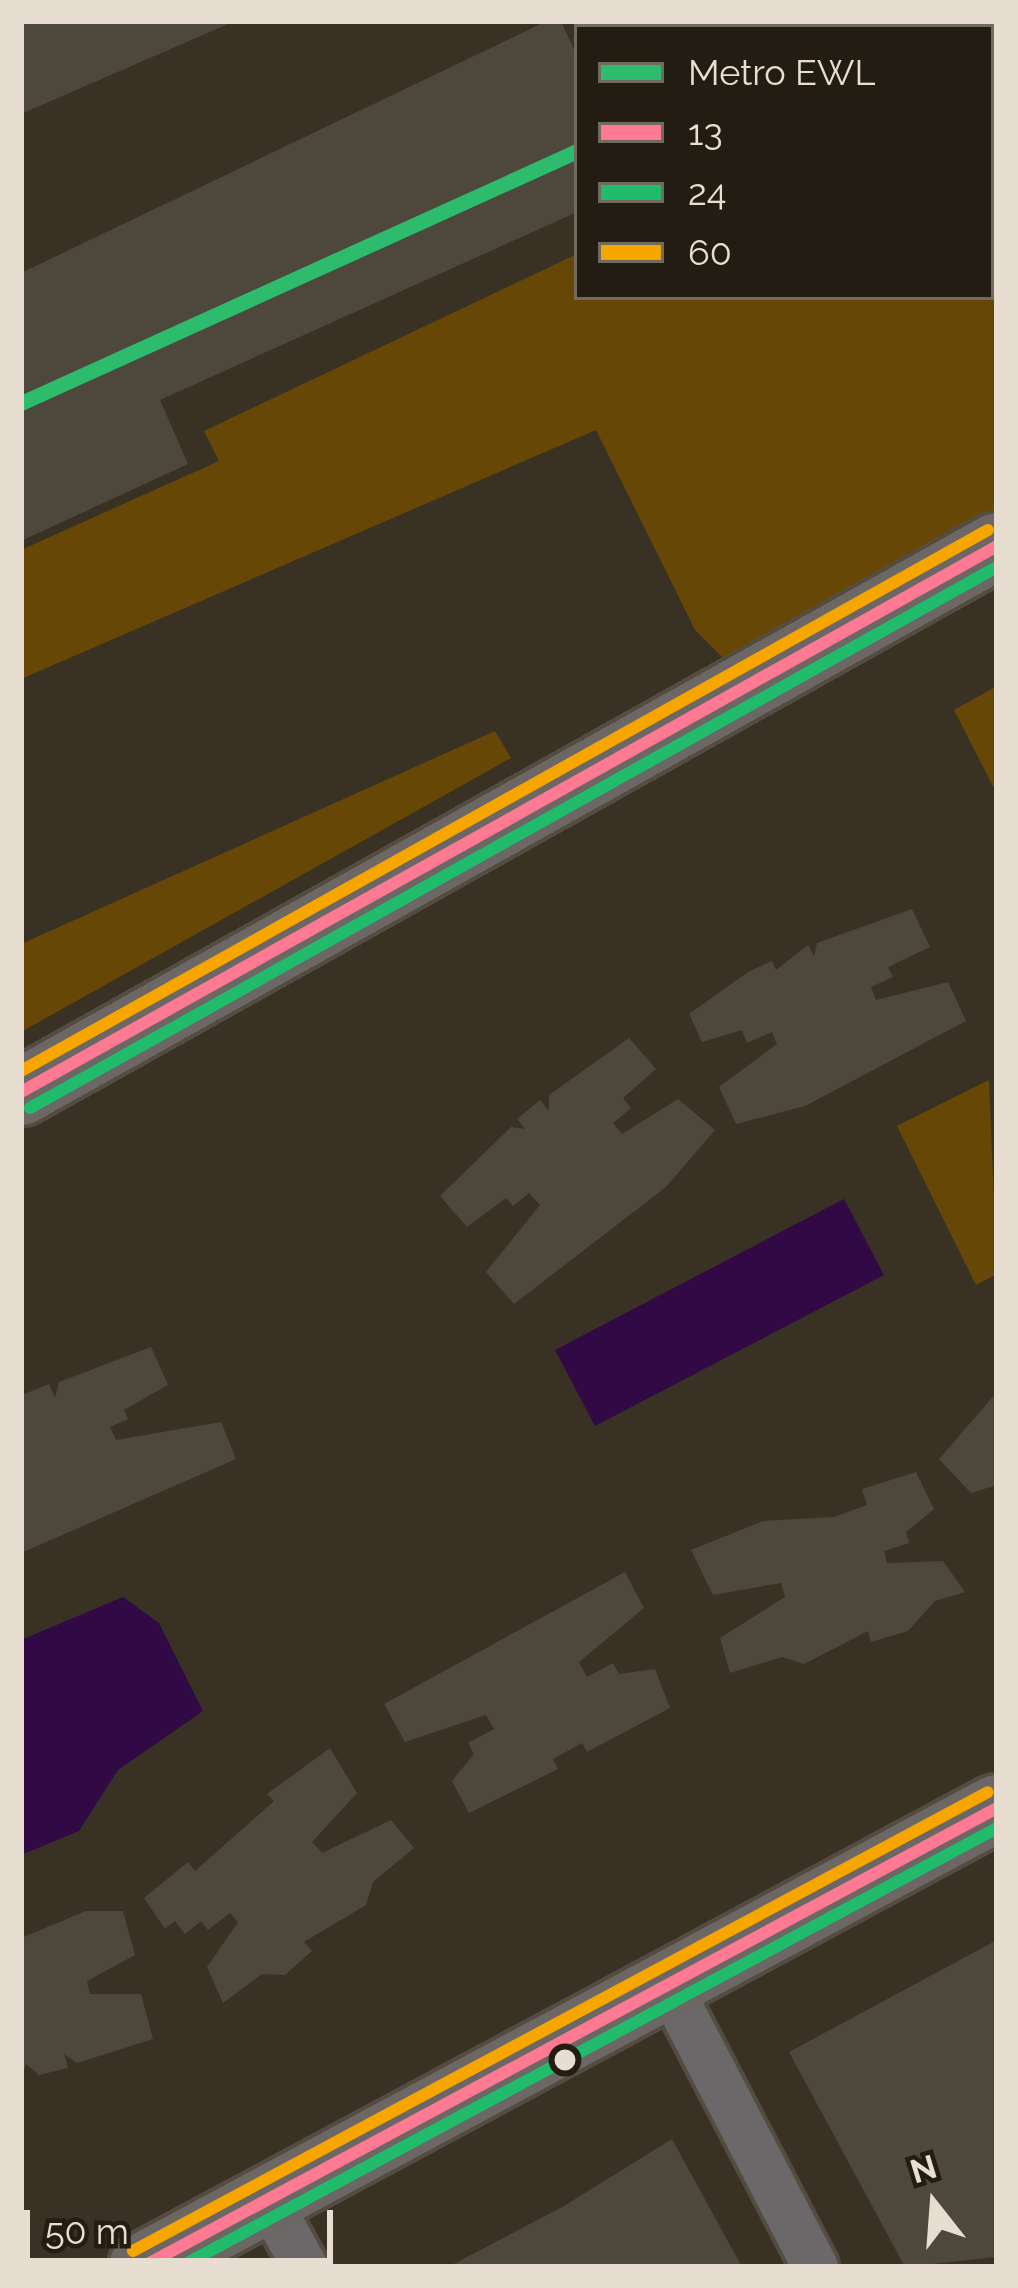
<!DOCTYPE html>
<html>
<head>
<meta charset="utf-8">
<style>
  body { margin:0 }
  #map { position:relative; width:1018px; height:2288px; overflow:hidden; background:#393124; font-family:Raleway,sans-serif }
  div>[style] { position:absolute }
  .green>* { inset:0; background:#674705 }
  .water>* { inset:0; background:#310945 }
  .building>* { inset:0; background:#4e473c }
  .roads { filter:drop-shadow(3px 0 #534c41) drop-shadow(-3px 0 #534c41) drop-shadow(0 3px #534c41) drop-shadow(0 -3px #534c41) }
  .street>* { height:45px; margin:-22.5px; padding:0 22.5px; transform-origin:22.5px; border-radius:22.5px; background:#6b686a }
  .primary>* { height:66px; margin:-33px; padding:0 33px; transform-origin:33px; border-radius:33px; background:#6c6765 }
  .bus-1>* { height:12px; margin:-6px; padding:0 6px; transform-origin:6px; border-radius:6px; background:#fe7a93 }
  .bus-2>* { height:12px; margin:-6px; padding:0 6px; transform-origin:6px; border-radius:6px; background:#20bc6c }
  .bus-3>* { height:12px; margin:-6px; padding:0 6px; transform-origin:6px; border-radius:6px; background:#f7a600 }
  .metro-1>* { height:15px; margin:-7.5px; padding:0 7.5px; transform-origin:7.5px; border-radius:7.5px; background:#2dbb6e }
  .dots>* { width:33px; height:33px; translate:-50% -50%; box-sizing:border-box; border:6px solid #231c12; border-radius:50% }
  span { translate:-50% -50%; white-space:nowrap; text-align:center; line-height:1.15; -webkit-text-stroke:12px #231c12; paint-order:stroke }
  .frame { position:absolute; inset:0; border:24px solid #e7ded1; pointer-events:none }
  .legend { position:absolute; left:574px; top:24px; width:420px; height:276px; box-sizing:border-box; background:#231c12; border:3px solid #716a5e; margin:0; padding:15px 21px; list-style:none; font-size:36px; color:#e7ded1 }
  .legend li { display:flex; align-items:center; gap:24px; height:60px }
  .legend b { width:60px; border:3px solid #716a5e }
  .north { position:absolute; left:874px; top:2144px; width:120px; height:120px; -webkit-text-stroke:9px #231c12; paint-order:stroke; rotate:343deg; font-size:33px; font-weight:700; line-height:48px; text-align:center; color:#e7ded1 }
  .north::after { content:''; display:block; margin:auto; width:42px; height:54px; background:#e7ded1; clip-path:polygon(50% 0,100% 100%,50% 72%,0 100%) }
  .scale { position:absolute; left:24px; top:2210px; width:309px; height:54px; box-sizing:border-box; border:6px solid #e7ded1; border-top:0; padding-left:15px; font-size:36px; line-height:42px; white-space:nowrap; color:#e7ded1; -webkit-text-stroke:9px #231c12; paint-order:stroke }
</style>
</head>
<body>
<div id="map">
  <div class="green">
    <i style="clip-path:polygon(894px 21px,997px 21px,997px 517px,730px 665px,695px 630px,596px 430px,21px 679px,21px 550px,219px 461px,204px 431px,577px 254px,577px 297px,991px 297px,991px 27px,880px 27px)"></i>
    <i style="clip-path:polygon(997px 686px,997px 794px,954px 710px)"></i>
    <i style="clip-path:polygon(495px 731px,511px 758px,21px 1032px,21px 944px)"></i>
    <i style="clip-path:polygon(989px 1080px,997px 1274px,976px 1285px,897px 1126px)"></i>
  </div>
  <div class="water">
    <i style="clip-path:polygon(844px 1199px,884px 1275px,595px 1426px,555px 1350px)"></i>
    <i style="clip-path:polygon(123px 1597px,159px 1623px,203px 1711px,118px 1770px,79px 1831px,21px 1855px,21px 1640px)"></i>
  </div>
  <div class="building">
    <i style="clip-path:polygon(21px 21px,235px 21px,21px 114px)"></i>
    <i style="clip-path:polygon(547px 21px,561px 21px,577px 56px,577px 212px,160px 400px,188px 464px,21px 541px,21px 273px)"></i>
    <i style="clip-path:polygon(912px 909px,930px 947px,888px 967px,893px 977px,871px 987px,876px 1000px,948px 982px,966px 1021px,805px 1106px,736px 1124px,719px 1087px,777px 1044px,772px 1032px,747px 1043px,742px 1030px,702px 1042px,689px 1014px,748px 972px,772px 961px,776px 970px,808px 945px,814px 956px,817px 943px)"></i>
    <i style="clip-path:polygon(629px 1038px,656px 1069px,623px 1098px,631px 1108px,613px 1123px,622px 1134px,678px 1099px,715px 1130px,666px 1187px,514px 1304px,486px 1272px,540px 1205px,529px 1193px,513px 1206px,506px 1198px,467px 1227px,440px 1196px,511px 1127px,525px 1129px,517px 1119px,540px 1100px,549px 1111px,549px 1095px)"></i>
    <i style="clip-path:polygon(151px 1347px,168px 1385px,124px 1410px,128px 1419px,110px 1427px,116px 1440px,221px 1422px,236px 1459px,21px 1553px,22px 1395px,49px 1384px,55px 1398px,59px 1382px)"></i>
    <i style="clip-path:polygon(997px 1392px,997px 1485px,971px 1493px,939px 1459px)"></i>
    <i style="clip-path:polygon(916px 1472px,934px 1509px,906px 1532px,909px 1543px,884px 1551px,887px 1563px,943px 1561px,965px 1592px,935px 1601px,908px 1631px,871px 1642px,868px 1631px,804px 1664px,782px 1657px,730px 1673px,720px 1638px,785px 1597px,781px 1583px,713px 1595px,691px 1550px,763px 1521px,834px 1517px,867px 1505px,862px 1489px)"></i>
    <i style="clip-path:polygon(625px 1572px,644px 1608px,579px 1662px,587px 1677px,613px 1663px,619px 1674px,655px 1669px,670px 1708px,587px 1752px,582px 1743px,553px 1759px,558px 1769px,469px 1813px,452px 1781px,474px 1754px,468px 1743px,494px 1729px,486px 1715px,405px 1742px,384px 1704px)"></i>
    <i style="clip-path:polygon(330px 1748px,357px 1793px,312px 1842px,322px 1853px,391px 1820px,414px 1848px,373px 1882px,366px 1905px,304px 1942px,312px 1951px,285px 1975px,262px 1974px,223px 2003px,207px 1967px,238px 1922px,230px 1913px,208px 1930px,201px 1921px,185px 1934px,175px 1921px,165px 1929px,144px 1898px,188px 1862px,195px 1871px,274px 1801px,267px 1794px)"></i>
    <i style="clip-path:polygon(86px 1911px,123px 1911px,135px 1955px,87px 1981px,90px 1994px,141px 1994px,153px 2039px,77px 2063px,64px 2054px,68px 2068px,39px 2075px,26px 2064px,21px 2078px,21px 1938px)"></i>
    <i style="clip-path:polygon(997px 1940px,997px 2257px,905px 2267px,789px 2052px)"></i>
    <i style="clip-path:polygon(672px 2139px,742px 2267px,448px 2267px,564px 2206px)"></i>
  </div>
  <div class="roads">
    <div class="street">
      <i style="left:672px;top:1992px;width:310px;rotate:62.5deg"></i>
      <i style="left:270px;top:2204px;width:72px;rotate:60.9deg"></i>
    </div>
    <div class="primary">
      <i style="left:21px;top:1092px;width:1118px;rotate:-29.22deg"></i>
      <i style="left:142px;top:2267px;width:970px;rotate:-28.23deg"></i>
    </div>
  </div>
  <div class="bus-1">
    <i style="left:21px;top:1092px;width:1118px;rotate:-29.22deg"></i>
    <i style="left:142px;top:2267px;width:970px;rotate:-28.23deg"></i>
  </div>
  <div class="bus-2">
    <i style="left:30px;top:1108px;width:1108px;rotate:-29.23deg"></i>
    <i style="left:180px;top:2267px;width:927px;rotate:-28.25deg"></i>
  </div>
  <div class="bus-3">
    <i style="left:21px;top:1071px;width:1108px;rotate:-29.23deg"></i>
    <i style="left:133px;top:2251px;width:970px;rotate:-28.23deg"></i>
  </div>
  <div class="metro-1">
    <i style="left:21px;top:403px;width:610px;rotate:-24.38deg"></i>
  </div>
  <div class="dots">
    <i style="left:565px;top:2060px;background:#e7ded1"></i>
  </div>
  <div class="frame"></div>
  <ul class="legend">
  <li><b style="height:15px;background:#2dbb6e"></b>Metro EWL</li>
  <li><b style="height:15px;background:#fe7a93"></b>13</li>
  <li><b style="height:15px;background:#20bc6c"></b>24</li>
  <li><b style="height:15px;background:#f7a600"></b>60</li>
  </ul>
  <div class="north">N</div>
  <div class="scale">50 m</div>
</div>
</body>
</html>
